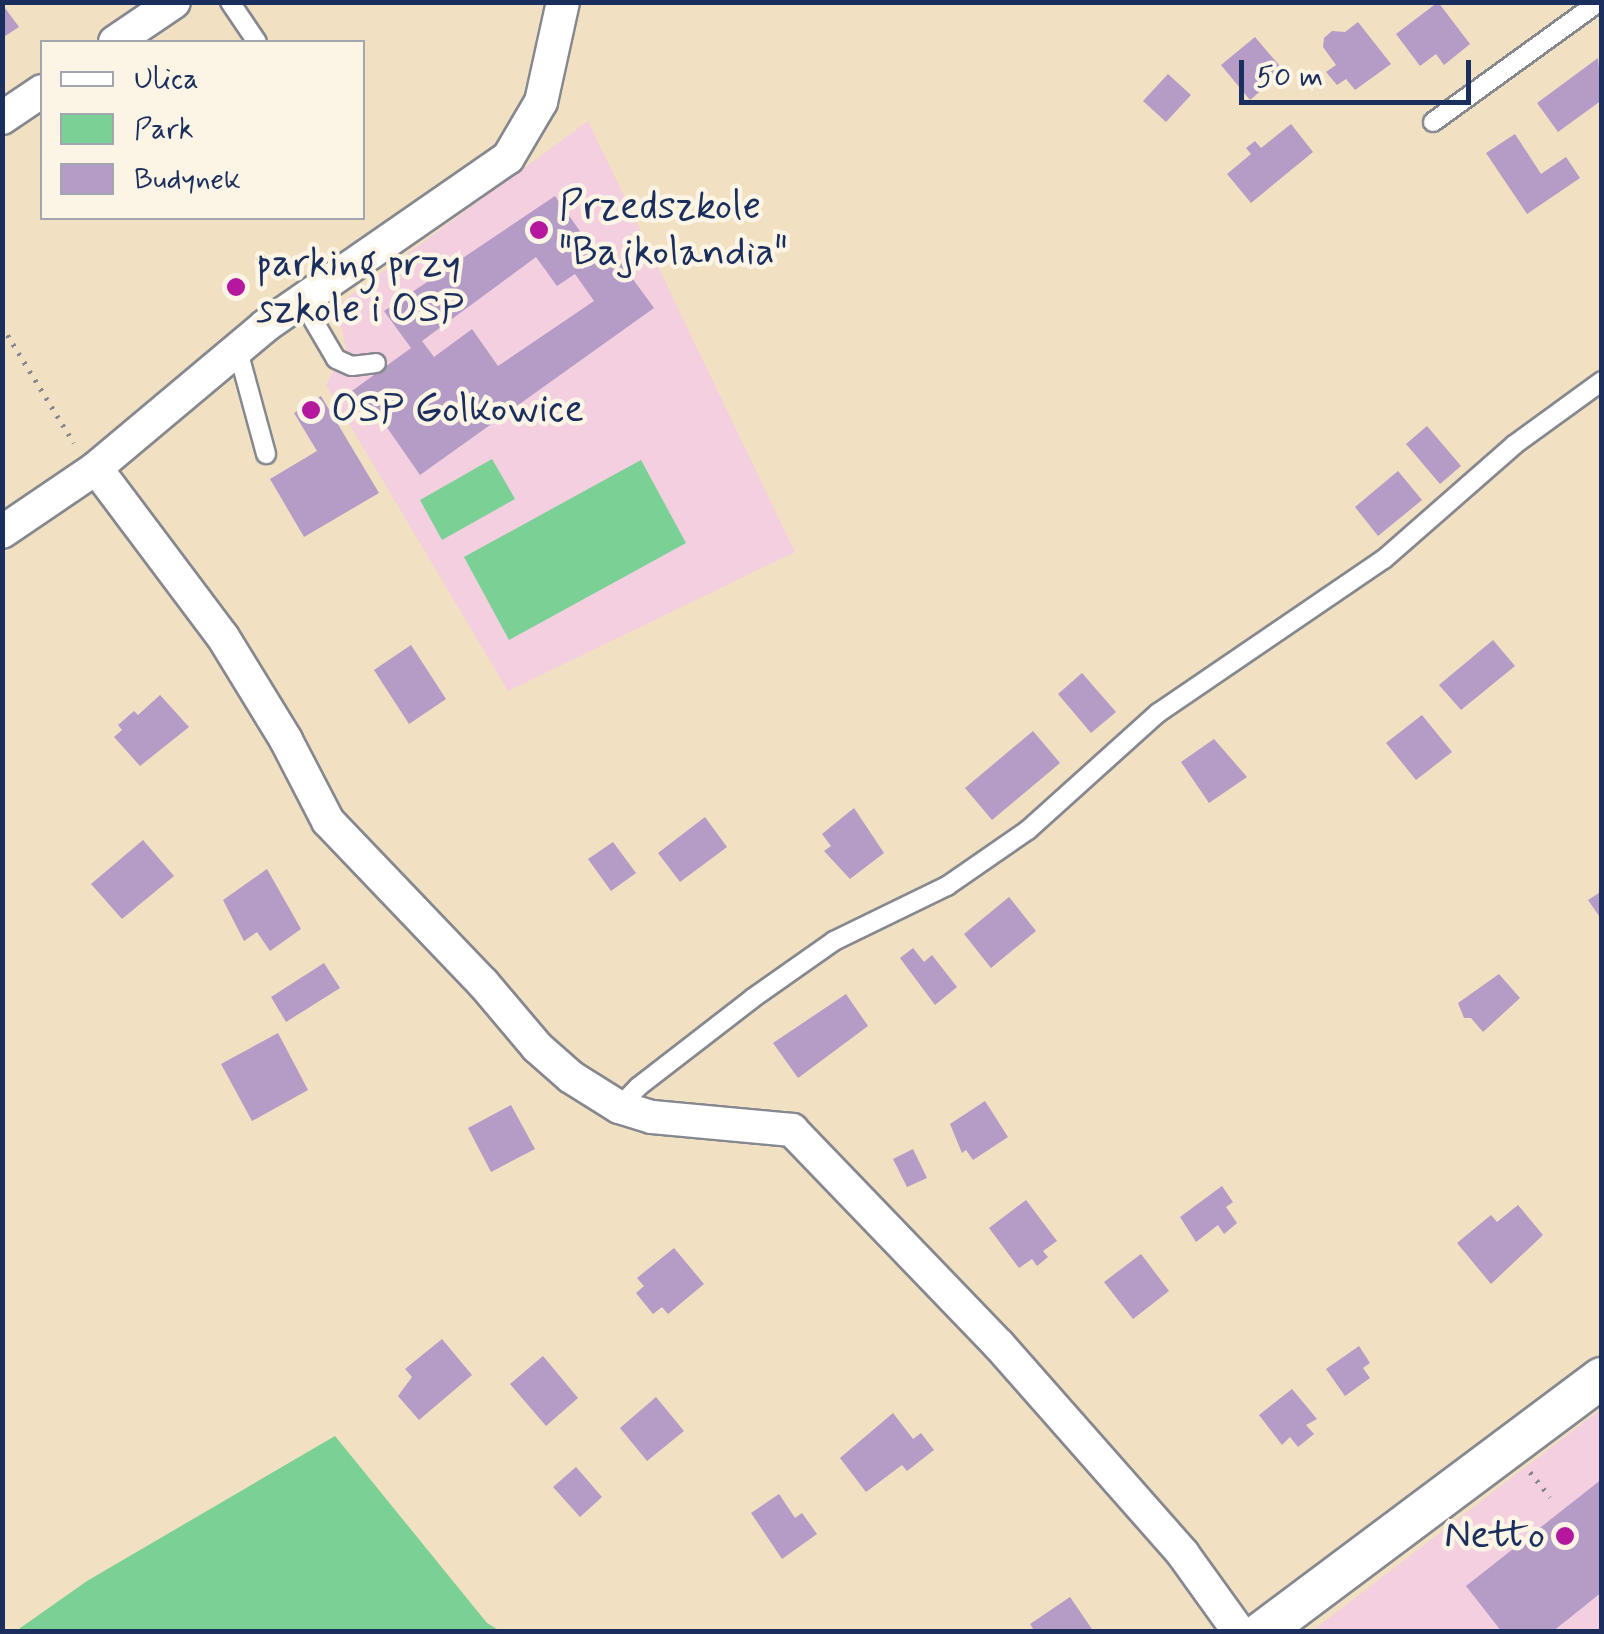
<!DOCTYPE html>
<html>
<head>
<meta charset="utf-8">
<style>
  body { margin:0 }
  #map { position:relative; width:1604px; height:1634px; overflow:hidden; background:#f1e0c1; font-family:Mynerve,sans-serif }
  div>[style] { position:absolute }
  .built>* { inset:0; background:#f3cfe0 }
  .green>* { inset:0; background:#7ad095 }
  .building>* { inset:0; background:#b49cc7 }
  .path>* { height:5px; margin-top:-2.5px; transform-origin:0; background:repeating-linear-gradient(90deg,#868890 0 2.5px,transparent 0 10.5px) }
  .roads { filter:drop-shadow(2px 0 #868890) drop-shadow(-2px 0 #868890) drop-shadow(0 2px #868890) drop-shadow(0 -2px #868890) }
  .service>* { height:18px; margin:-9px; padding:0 9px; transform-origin:9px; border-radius:9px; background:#fff }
  .minor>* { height:32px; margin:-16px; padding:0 16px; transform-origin:16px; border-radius:16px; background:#fff }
  .tertiary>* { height:40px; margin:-20px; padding:0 20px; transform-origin:20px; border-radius:20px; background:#fff }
  .dots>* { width:28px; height:28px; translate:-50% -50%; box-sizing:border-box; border:5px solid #fcf5e5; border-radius:50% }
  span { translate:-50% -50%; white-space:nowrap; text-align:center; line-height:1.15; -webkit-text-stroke:9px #fcf5e5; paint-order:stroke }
  .poi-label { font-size:40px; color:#1b2f5e }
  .left { translate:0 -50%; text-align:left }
  .right { translate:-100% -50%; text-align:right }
  .frame { position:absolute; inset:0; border:5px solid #1b2f5e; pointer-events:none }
  .legend { position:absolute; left:40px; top:40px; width:325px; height:180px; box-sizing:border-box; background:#fcf5e5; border:2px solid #a2a6af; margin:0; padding:12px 18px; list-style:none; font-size:30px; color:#1b2f5e }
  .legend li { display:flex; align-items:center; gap:20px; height:50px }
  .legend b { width:50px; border:2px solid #a2a6af }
  .scale { position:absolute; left:1239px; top:60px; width:232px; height:45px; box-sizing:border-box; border:5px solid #1b2f5e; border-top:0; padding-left:12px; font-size:30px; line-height:35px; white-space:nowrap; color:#1b2f5e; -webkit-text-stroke:8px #fcf5e5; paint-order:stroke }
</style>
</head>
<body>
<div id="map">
  <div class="built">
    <i style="clip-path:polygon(588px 121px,795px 552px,508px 691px,326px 385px,346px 348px,336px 306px)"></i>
    <i style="clip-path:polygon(1601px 1409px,1601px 1631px,1312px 1631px)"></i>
  </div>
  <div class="green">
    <i style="clip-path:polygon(492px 459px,515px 499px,442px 540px,420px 500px)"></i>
    <i style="clip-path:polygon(641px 460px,686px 543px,509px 640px,464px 557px)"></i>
    <i style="clip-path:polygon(335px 1436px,487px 1623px,500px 1631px,16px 1631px,87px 1581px)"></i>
  </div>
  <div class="building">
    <i style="clip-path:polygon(1438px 2px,1470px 44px,1444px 65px,1436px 54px,1420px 66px,1396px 34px)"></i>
    <i style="clip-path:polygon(2px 4px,19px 27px,2px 38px)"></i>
    <i style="clip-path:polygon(1358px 22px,1391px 64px,1355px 90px,1346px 79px,1337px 85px,1326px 72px,1336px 65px,1323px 47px,1324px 38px,1332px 31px,1345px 32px)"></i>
    <i style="clip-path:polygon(1255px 37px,1284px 71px,1250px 100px,1221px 65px)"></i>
    <i style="clip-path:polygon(1598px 58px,1602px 100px,1558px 132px,1537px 103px)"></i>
    <i style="clip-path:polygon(1168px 74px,1191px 95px,1166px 122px,1143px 101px)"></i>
    <i style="clip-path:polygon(1291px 124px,1313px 152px,1251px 203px,1227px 174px,1251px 154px,1246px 148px,1255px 141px,1261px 148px)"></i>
    <i style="clip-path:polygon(1515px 134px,1541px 174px,1566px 157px,1580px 178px,1527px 214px,1486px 153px)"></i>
    <i style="clip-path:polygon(evenodd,555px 196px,607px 269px,619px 260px,654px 308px,420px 475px,379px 416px,366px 426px,345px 396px,411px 348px,384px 311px,555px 196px,536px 257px,557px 286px,575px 274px,594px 301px,498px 366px,472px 329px,434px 357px,422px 341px,536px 257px)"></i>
    <i style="clip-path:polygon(321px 396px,379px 493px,304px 537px,270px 479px,317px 451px,294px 413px)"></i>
    <i style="clip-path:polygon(1427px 426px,1461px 466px,1440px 484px,1406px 444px)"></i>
    <i style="clip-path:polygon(1398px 471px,1422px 500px,1378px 536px,1355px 507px)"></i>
    <i style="clip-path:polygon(1493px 640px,1515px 666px,1461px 710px,1439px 685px)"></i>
    <i style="clip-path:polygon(411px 645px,446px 699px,409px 724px,374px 670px)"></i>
    <i style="clip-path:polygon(1082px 673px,1116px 712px,1091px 733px,1058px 694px)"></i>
    <i style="clip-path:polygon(160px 695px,189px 727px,140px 766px,114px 737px,122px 730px,118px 725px,134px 711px,138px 715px)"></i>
    <i style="clip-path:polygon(1422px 715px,1452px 752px,1416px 780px,1386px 743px)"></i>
    <i style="clip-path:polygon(1033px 731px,1060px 763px,992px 820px,965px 788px)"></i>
    <i style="clip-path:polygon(1214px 739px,1247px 777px,1209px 803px,1181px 762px)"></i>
    <i style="clip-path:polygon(854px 808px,884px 853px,850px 879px,824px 851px,831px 846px,822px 834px)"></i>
    <i style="clip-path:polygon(705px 817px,727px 847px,680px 882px,658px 853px)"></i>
    <i style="clip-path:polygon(143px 840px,174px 876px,122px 919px,91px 884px)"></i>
    <i style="clip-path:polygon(613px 842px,636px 873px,611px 891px,588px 859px)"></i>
    <i style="clip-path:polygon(267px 869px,301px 929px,270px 951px,257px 932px,244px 941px,223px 900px)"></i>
    <i style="clip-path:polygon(1602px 891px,1602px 920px,1588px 900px)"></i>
    <i style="clip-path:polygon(1009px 897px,1036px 931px,991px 968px,964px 934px)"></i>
    <i style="clip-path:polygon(913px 948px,924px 962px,932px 955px,957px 987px,935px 1005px,900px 958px)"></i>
    <i style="clip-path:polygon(324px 963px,340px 988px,286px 1022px,271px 997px)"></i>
    <i style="clip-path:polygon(1499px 974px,1520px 998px,1483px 1032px,1471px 1018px,1464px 1018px,1458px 1003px)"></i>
    <i style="clip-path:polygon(846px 994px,868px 1026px,798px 1078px,773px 1043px)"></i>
    <i style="clip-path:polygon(278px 1033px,308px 1090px,252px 1121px,221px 1064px)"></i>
    <i style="clip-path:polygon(985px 1101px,1008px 1137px,973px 1160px,966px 1150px,962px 1153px,950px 1124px)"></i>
    <i style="clip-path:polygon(511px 1105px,535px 1149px,491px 1172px,468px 1128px)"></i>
    <i style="clip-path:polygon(913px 1149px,927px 1178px,907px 1187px,893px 1159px)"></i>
    <i style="clip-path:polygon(1222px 1186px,1233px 1202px,1226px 1207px,1237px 1223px,1224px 1234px,1218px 1225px,1196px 1242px,1180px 1217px)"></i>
    <i style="clip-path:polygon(1026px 1200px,1057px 1241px,1043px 1251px,1048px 1257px,1037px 1266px,1032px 1259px,1019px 1268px,989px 1228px)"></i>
    <i style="clip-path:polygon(1518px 1205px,1543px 1235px,1491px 1284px,1457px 1243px,1491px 1215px,1497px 1222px)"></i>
    <i style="clip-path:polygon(674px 1248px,704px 1284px,668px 1314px,662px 1307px,653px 1314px,636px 1293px,644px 1286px,637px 1278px)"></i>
    <i style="clip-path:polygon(1141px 1254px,1169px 1291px,1133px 1319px,1104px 1282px)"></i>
    <i style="clip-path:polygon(442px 1339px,472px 1375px,419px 1420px,398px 1396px,412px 1377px,405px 1369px)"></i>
    <i style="clip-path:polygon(1359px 1346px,1370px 1363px,1363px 1368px,1370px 1378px,1345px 1396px,1326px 1369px)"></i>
    <i style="clip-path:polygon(543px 1356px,578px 1398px,546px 1426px,510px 1384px)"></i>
    <i style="clip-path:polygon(1292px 1389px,1317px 1419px,1306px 1425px,1314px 1434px,1298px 1447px,1290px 1437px,1282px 1445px,1259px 1415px)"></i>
    <i style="clip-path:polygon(656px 1397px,684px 1431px,647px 1461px,620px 1428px)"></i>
    <i style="clip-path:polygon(893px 1413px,913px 1439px,921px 1433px,934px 1450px,907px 1471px,902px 1465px,866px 1492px,840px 1458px)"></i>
    <i style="clip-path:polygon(576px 1467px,602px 1497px,580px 1517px,553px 1487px)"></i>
    <i style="clip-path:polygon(1602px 1479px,1602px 1592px,1552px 1632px,1502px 1632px,1466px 1586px)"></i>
    <i style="clip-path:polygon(779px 1494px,795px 1518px,802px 1513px,817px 1534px,782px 1559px,751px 1513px)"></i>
    <i style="clip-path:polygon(1070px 1597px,1094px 1632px,1035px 1632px,1030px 1624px)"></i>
  </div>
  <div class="path">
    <i style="left:2px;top:326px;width:137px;rotate:58.4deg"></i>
    <i style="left:1530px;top:1472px;width:32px;rotate:51deg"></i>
  </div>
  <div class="roads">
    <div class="service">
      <i style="left:230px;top:2px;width:48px;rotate:56deg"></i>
      <i style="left:1433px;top:122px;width:205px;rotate:-35.9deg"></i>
      <i style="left:302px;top:301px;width:67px;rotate:59.6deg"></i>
      <i style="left:336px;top:359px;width:17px;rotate:24deg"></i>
      <i style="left:352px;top:366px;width:24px;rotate:-7deg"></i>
      <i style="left:237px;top:347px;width:111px;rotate:74.8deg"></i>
      <i style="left:619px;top:1107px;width:28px;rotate:-46deg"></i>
      <i style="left:638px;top:1087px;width:145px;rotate:-37.7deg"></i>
      <i style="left:753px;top:998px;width:99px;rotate:-35.1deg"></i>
      <i style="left:834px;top:941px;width:126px;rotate:-26deg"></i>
      <i style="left:947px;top:886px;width:98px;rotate:-34.7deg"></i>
      <i style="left:1028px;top:830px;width:175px;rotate:-42deg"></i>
      <i style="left:1158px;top:713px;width:273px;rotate:-34.3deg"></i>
      <i style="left:1384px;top:559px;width:173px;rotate:-41.2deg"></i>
      <i style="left:1514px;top:445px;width:109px;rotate:-36deg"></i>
    </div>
    <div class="minor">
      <i style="left:115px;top:42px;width:71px;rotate:-34.1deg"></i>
      <i style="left:2px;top:118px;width:48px;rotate:-34deg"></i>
      <i style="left:96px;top:468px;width:211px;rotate:53.1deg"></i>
      <i style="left:223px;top:637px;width:121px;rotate:58.5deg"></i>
      <i style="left:286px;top:740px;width:91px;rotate:62.6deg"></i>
      <i style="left:328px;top:821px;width:224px;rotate:46.3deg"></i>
      <i style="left:483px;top:983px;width:84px;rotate:49.8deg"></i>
      <i style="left:537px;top:1047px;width:45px;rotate:41.4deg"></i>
      <i style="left:571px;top:1077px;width:57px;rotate:32deg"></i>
      <i style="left:619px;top:1107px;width:34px;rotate:17deg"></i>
      <i style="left:652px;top:1117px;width:141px;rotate:5.3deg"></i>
      <i style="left:792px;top:1130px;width:298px;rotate:46.1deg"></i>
      <i style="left:999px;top:1345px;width:278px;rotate:48.6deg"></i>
      <i style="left:1183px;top:1554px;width:96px;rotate:54.3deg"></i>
      <i style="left:2px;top:532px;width:114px;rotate:-34.2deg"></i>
      <i style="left:96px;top:468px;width:221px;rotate:-40deg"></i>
      <i style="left:265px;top:326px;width:295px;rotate:-34.7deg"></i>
      <i style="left:508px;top:158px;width:65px;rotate:-59.5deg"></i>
      <i style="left:541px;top:102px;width:102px;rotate:-77.6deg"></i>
    </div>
    <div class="tertiary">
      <i style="left:1262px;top:1632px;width:424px;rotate:-36.8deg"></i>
    </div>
  </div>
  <div class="dots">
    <i style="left:539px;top:230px;background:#b5179e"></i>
    <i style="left:236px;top:287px;background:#b5179e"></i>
    <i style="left:311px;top:410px;background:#b5179e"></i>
    <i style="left:1565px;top:1536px;background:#b5179e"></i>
  </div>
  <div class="poi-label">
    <span class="left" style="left:559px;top:230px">Przedszkole<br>"Bajkolandia"</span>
    <span class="left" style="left:256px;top:287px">parking przy<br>szkole i OSP</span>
    <span class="left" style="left:331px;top:410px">OSP Golkowice</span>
    <span class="right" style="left:1545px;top:1536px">Netto</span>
  </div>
  <div class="frame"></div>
  <ul class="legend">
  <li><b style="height:12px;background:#fff"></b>Ulica</li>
  <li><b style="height:28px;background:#7ad095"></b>Park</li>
  <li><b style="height:28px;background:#b49cc7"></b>Budynek</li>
  </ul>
  <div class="scale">50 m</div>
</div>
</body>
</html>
